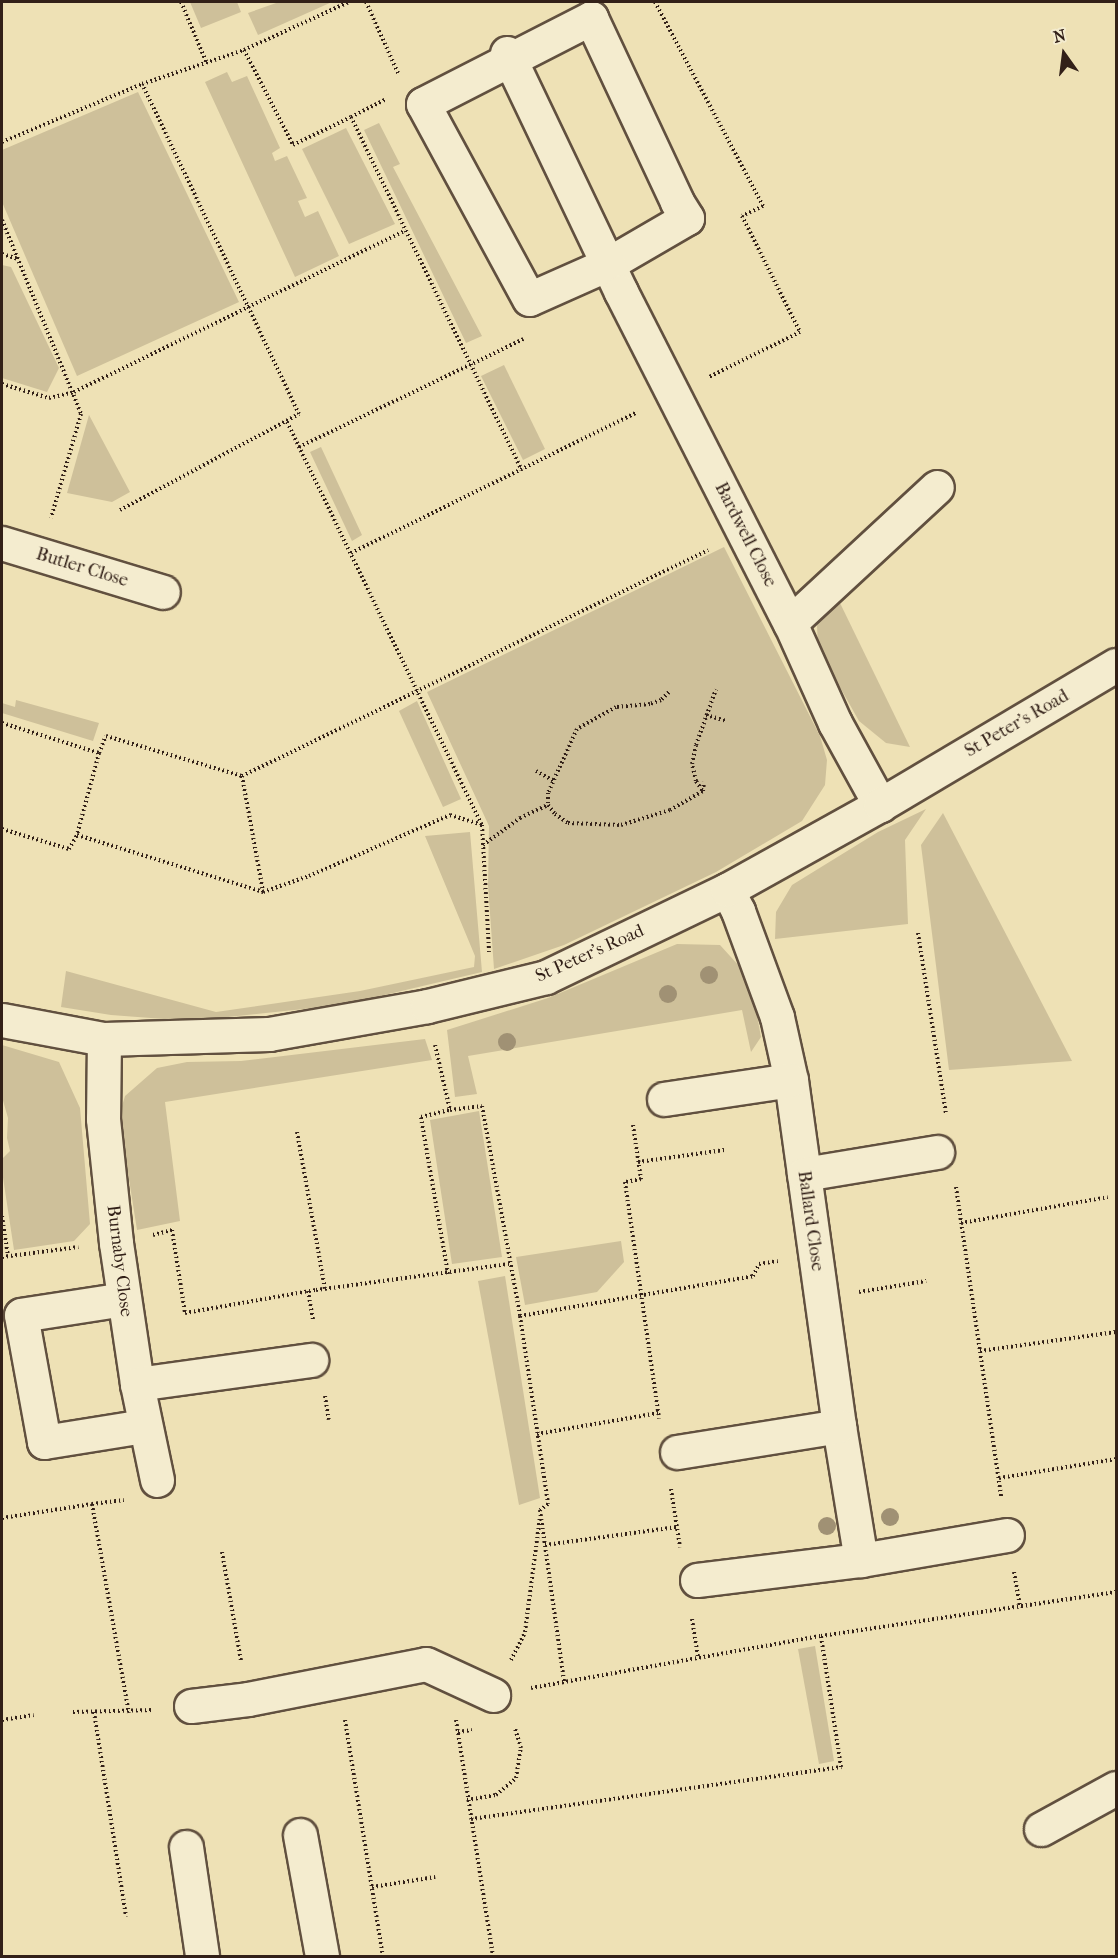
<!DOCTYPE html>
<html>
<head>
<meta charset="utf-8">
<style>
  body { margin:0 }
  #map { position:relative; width:1118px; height:1958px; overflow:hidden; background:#eee1b5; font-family:"IM FELL French Canon",serif }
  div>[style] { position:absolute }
  .green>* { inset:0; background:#cec09a }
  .path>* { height:4px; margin-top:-2px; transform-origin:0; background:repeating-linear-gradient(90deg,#322018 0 1.5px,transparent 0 4.5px) }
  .roads { filter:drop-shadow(2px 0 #61503f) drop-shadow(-2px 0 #61503f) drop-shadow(0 2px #61503f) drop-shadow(0 -2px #61503f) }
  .minor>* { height:33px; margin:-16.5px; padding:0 16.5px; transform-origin:16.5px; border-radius:16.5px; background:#f4eccf }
  .trees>* { width:18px; height:18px; margin:-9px; border-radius:50%; background:#a09174 }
  span { translate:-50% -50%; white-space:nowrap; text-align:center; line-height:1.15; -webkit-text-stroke:4.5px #f4eccf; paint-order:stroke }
  .street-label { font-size:18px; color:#322018 }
  .frame { position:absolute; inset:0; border:3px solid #322018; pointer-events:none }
  .north { position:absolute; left:1034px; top:24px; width:60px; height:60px; -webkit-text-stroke:4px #f4eccf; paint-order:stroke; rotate:346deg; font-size:16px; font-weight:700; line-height:24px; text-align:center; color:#322018 }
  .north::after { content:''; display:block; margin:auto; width:21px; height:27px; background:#322018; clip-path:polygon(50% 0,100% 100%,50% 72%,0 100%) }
</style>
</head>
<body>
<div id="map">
  <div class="green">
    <i style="clip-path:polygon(190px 2px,237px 2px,241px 12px,201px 28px)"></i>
    <i style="clip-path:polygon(279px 2px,332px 2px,258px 35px,248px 13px)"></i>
    <i style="clip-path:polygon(227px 72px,232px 82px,247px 76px,280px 148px,272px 153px,275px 161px,287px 156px,307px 198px,298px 201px,305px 217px,318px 211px,339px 256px,295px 277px,205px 82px)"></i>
    <i style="clip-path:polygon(138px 92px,239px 302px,77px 376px,2px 202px,2px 150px)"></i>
    <i style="clip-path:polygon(379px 123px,400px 164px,393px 167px,482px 336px,466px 343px,364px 130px)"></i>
    <i style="clip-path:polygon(346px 128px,395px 224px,349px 244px,302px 149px)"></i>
    <i style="clip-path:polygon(2px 265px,11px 267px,59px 368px,47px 392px,2px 378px)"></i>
    <i style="clip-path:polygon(504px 365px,545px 449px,523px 460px,481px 376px)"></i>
    <i style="clip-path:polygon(89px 415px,130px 492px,112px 502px,67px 493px)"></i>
    <i style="clip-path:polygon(321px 447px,362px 535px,352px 541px,310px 452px)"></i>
    <i style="clip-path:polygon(724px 547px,820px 736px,827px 760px,825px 785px,802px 821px,716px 872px,564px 945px,494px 969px,488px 886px,489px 826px,427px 692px)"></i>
    <i style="clip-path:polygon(840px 603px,910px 747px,886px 743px,859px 721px,818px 648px,817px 625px,824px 613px)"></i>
    <i style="clip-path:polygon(16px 700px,99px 723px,93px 741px,2px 713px,2px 703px,15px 707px)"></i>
    <i style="clip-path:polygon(417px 701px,461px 799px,443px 807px,399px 711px)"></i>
    <i style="clip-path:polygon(926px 809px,905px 840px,908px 924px,775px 939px,776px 912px,792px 885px,878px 832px)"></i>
    <i style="clip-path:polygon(943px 813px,1072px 1061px,949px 1070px,921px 845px)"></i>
    <i style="clip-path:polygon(470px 832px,482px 972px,342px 1005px,219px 1018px,164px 1019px,111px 1015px,61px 1007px,66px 971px,216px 1012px,360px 991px,474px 967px,475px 956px,425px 836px)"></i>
    <i style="clip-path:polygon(677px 944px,720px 945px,750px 978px,761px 1037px,751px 1052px,742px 1010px,468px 1056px,477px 1094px,455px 1097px,447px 1030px,548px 998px)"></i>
    <i style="clip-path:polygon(425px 1039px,432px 1060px,165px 1102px,180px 1221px,137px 1230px,119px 1116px,125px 1096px,157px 1068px,187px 1062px,241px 1061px)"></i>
    <i style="clip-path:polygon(2px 1045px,59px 1062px,80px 1108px,90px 1224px,74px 1241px,14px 1250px,2px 1171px,2px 1159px,10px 1151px,7px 1138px,8px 1118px,2px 1097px)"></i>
    <i style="clip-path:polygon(479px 1111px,502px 1257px,452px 1264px,430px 1120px)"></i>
    <i style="clip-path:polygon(621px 1241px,624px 1262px,597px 1292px,525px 1305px,516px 1257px)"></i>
    <i style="clip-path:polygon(505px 1276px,540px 1498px,519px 1505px,478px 1281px)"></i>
    <i style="clip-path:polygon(815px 1646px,834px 1761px,819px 1764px,798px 1649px)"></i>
  </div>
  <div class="path">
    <i style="left:181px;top:2px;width:67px;rotate:67.2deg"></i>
    <i style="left:366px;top:2px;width:78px;rotate:65.7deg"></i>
    <i style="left:655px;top:2px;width:231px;rotate:62.1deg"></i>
    <i style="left:763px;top:206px;width:23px;rotate:155deg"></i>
    <i style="left:742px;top:216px;width:130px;rotate:63.4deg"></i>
    <i style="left:800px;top:332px;width:102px;rotate:153.7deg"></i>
    <i style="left:244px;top:50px;width:107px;rotate:62.7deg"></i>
    <i style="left:293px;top:145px;width:64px;rotate:-25.8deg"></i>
    <i style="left:351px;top:117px;width:392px;rotate:64.2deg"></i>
    <i style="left:351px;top:117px;width:38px;rotate:-27deg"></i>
    <i style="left:2px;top:142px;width:152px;rotate:-22.5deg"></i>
    <i style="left:142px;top:84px;width:108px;rotate:-18.4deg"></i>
    <i style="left:244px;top:50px;width:115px;rotate:-24.6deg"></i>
    <i style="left:2px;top:220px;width:209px;rotate:67.8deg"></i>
    <i style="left:81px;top:414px;width:108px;rotate:106.1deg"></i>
    <i style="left:2px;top:254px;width:17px;rotate:17deg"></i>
    <i style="left:2px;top:384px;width:49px;rotate:16.6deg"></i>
    <i style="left:49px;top:398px;width:26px;rotate:-13deg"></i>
    <i style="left:74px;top:392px;width:369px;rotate:-26deg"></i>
    <i style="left:287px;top:422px;width:448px;rotate:64.2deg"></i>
    <i style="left:482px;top:825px;width:127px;rotate:86.8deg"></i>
    <i style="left:299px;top:447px;width:249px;rotate:-25.7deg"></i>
    <i style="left:120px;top:510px;width:203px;rotate:-28.2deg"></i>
    <i style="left:299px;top:414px;width:365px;rotate:-115.4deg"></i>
    <i style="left:351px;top:553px;width:319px;rotate:-26.2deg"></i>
    <i style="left:669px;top:692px;width:11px;rotate:135deg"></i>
    <i style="left:661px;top:700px;width:12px;rotate:160deg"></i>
    <i style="left:650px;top:704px;width:34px;rotate:175deg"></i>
    <i style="left:616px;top:707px;width:45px;rotate:150.6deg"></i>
    <i style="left:577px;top:729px;width:70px;rotate:114.4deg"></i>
    <i style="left:548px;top:793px;width:12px;rotate:90deg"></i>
    <i style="left:548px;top:805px;width:11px;rotate:52deg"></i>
    <i style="left:555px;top:814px;width:16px;rotate:35deg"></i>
    <i style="left:568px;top:823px;width:53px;rotate:2.2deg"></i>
    <i style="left:621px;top:825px;width:51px;rotate:-17deg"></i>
    <i style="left:670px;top:810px;width:38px;rotate:-30deg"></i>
    <i style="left:703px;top:791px;width:9px;rotate:-84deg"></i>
    <i style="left:706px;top:715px;width:22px;rotate:16deg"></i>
    <i style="left:2px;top:723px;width:102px;rotate:17.2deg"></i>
    <i style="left:99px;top:753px;width:18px;rotate:-68deg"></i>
    <i style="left:106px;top:736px;width:142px;rotate:16.4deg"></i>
    <i style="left:242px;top:776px;width:518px;rotate:-25.87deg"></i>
    <i style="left:99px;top:753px;width:85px;rotate:105deg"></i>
    <i style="left:77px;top:835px;width:195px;rotate:17deg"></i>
    <i style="left:263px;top:892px;width:49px;rotate:-19.2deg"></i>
    <i style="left:309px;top:876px;width:154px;rotate:-23.4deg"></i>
    <i style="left:450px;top:815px;width:34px;rotate:17deg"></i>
    <i style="left:536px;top:771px;width:21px;rotate:29deg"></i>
    <i style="left:242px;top:776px;width:118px;rotate:79.7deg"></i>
    <i style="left:702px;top:790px;width:11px;rotate:-124deg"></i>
    <i style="left:696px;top:781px;width:17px;rotate:-103deg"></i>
    <i style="left:692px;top:764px;width:19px;rotate:-78deg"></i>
    <i style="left:696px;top:745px;width:59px;rotate:-70.3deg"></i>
    <i style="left:2px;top:829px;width:70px;rotate:16.6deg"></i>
    <i style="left:69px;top:849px;width:16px;rotate:-60deg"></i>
    <i style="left:483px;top:845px;width:46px;rotate:-36.1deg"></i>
    <i style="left:520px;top:818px;width:31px;rotate:-25deg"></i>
    <i style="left:918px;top:933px;width:183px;rotate:81.2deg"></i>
    <i style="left:435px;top:1045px;width:67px;rotate:77deg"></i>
    <i style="left:450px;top:1110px;width:32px;rotate:-7deg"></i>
    <i style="left:482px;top:1106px;width:213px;rotate:79.7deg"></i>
    <i style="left:520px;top:1316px;width:190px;rotate:81.5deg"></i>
    <i style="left:548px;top:1504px;width:10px;rotate:143deg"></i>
    <i style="left:540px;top:1510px;width:173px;rotate:82deg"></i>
    <i style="left:633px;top:1125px;width:55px;rotate:81.6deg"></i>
    <i style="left:641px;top:1179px;width:16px;rotate:169deg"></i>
    <i style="left:625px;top:1182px;width:239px;rotate:81.8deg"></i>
    <i style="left:297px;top:1132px;width:159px;rotate:79.9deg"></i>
    <i style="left:638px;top:1162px;width:87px;rotate:-7.9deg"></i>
    <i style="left:956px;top:1187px;width:313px;rotate:81.7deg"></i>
    <i style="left:2px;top:1216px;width:40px;rotate:81.5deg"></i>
    <i style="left:961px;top:1223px;width:149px;rotate:-10deg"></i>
    <i style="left:153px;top:1235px;width:20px;rotate:-15deg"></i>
    <i style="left:172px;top:1230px;width:84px;rotate:81.1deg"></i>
    <i style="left:185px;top:1313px;width:133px;rotate:-10deg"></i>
    <i style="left:316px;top:1290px;width:195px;rotate:-7.7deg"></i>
    <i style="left:2px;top:1257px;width:77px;rotate:-7.5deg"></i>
    <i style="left:448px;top:1274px;width:159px;rotate:-99.8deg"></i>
    <i style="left:421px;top:1117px;width:30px;rotate:-14deg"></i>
    <i style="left:308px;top:1291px;width:29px;rotate:80deg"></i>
    <i style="left:859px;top:1292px;width:68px;rotate:-9.3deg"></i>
    <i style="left:520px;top:1316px;width:236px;rotate:-9.7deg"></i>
    <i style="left:753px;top:1276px;width:13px;rotate:-63deg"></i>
    <i style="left:759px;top:1264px;width:19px;rotate:-9deg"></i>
    <i style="left:980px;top:1351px;width:137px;rotate:-8deg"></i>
    <i style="left:325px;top:1396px;width:24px;rotate:81deg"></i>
    <i style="left:537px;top:1434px;width:123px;rotate:-9.8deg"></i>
    <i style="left:999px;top:1478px;width:119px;rotate:-9.2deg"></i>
    <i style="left:671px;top:1489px;width:59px;rotate:81.2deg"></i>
    <i style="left:92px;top:1504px;width:32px;rotate:-7deg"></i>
    <i style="left:2px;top:1518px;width:91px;rotate:-8.8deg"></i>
    <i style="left:92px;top:1504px;width:212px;rotate:80deg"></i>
    <i style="left:545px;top:1545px;width:133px;rotate:-7.8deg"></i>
    <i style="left:222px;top:1552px;width:111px;rotate:80.1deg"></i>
    <i style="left:1014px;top:1572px;width:36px;rotate:80deg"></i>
    <i style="left:692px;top:1619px;width:38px;rotate:81deg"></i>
    <i style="left:511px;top:1660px;width:31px;rotate:-63deg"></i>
    <i style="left:525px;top:1632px;width:117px;rotate:-82.6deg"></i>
    <i style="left:531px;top:1688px;width:295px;rotate:-10.2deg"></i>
    <i style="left:821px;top:1636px;width:298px;rotate:-8.5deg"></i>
    <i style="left:73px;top:1712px;width:80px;rotate:-1.4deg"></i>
    <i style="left:94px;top:1712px;width:207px;rotate:81.1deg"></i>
    <i style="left:2px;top:1720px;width:32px;rotate:-9deg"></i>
    <i style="left:345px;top:1720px;width:239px;rotate:80.9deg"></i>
    <i style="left:456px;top:1720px;width:239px;rotate:81.1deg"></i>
    <i style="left:458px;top:1732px;width:14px;rotate:-8deg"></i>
    <i style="left:467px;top:1800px;width:29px;rotate:-10deg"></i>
    <i style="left:496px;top:1795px;width:26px;rotate:-40deg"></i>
    <i style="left:516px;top:1778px;width:30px;rotate:-81deg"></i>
    <i style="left:521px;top:1748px;width:21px;rotate:-107deg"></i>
    <i style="left:471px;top:1819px;width:374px;rotate:-8deg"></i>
    <i style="left:841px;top:1767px;width:133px;rotate:-98.7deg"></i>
    <i style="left:372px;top:1887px;width:64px;rotate:-9deg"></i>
  </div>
  <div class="roads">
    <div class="minor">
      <i style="left:591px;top:18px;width:203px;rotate:64.9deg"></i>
      <i style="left:677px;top:202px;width:19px;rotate:58deg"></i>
      <i style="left:687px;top:218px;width:91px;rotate:149.8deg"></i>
      <i style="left:608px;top:264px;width:86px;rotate:156.1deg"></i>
      <i style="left:529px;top:299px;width:222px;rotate:-118.5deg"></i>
      <i style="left:423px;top:104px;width:189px;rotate:-27.1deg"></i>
      <i style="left:507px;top:53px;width:265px;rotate:64.5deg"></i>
      <i style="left:621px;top:292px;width:372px;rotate:63deg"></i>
      <i style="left:790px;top:623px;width:110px;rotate:65.8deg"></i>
      <i style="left:835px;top:723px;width:94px;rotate:61.2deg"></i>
      <i style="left:2px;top:543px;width:168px;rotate:16.9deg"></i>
      <i style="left:790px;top:623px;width:200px;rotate:-42.8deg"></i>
      <i style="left:727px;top:890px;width:24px;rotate:62deg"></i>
      <i style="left:738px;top:911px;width:113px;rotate:69.8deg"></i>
      <i style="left:777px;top:1017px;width:65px;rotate:77.5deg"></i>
      <i style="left:791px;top:1080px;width:349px;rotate:82.1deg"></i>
      <i style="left:839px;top:1426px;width:136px;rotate:80.7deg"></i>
      <i style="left:2px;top:1020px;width:104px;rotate:10.6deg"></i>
      <i style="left:104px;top:1039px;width:165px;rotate:-1.7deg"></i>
      <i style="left:269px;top:1034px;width:160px;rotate:-10deg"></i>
      <i style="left:427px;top:1006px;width:122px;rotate:-13.7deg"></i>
      <i style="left:546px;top:977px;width:201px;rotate:-25.7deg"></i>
      <i style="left:727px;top:890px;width:175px;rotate:-29.1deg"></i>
      <i style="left:880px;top:805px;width:274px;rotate:-30.7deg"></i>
      <i style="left:104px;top:1039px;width:80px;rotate:90.7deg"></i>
      <i style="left:103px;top:1119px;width:125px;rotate:84deg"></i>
      <i style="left:116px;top:1243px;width:143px;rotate:81.5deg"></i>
      <i style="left:137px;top:1384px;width:98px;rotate:78.2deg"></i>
      <i style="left:664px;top:1099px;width:128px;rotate:-8.5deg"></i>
      <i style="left:804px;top:1174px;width:135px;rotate:-9.4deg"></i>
      <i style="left:124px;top:1299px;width:104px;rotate:171.2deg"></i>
      <i style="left:21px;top:1315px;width:129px;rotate:79.7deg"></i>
      <i style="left:44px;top:1442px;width:101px;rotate:-9.1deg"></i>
      <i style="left:137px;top:1384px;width:176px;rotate:-7.9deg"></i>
      <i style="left:677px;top:1452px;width:164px;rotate:-9.1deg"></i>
      <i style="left:697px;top:1580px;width:165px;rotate:-7deg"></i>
      <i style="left:861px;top:1560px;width:148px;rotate:-9.7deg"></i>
      <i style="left:191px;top:1706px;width:57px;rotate:-7deg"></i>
      <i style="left:248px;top:1699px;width:181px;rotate:-11.1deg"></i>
      <i style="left:426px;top:1664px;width:74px;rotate:24.8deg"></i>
      <i style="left:1041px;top:1829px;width:85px;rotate:-28.7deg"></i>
      <i style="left:300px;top:1835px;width:123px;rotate:79.7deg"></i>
      <i style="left:186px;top:1847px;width:110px;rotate:81.6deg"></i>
    </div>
  </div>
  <div class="trees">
    <i style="left:709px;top:975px"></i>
    <i style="left:668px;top:994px"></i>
    <i style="left:507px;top:1042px"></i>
    <i style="left:890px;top:1517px"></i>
    <i style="left:827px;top:1526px"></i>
  </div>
  <div class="street-label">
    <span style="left:745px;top:535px;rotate:63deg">Bardwell Close</span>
    <span style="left:82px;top:568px;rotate:17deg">Butler Close</span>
    <span style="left:1017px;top:724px;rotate:-30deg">St Peter's Road</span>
    <span style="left:590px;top:954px;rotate:-24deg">St Peter's Road</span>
    <span style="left:810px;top:1221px;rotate:82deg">Ballard Close</span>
    <span style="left:119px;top:1261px;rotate:83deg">Burnaby Close</span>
  </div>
  <div class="frame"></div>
  <div class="north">N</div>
</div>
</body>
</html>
